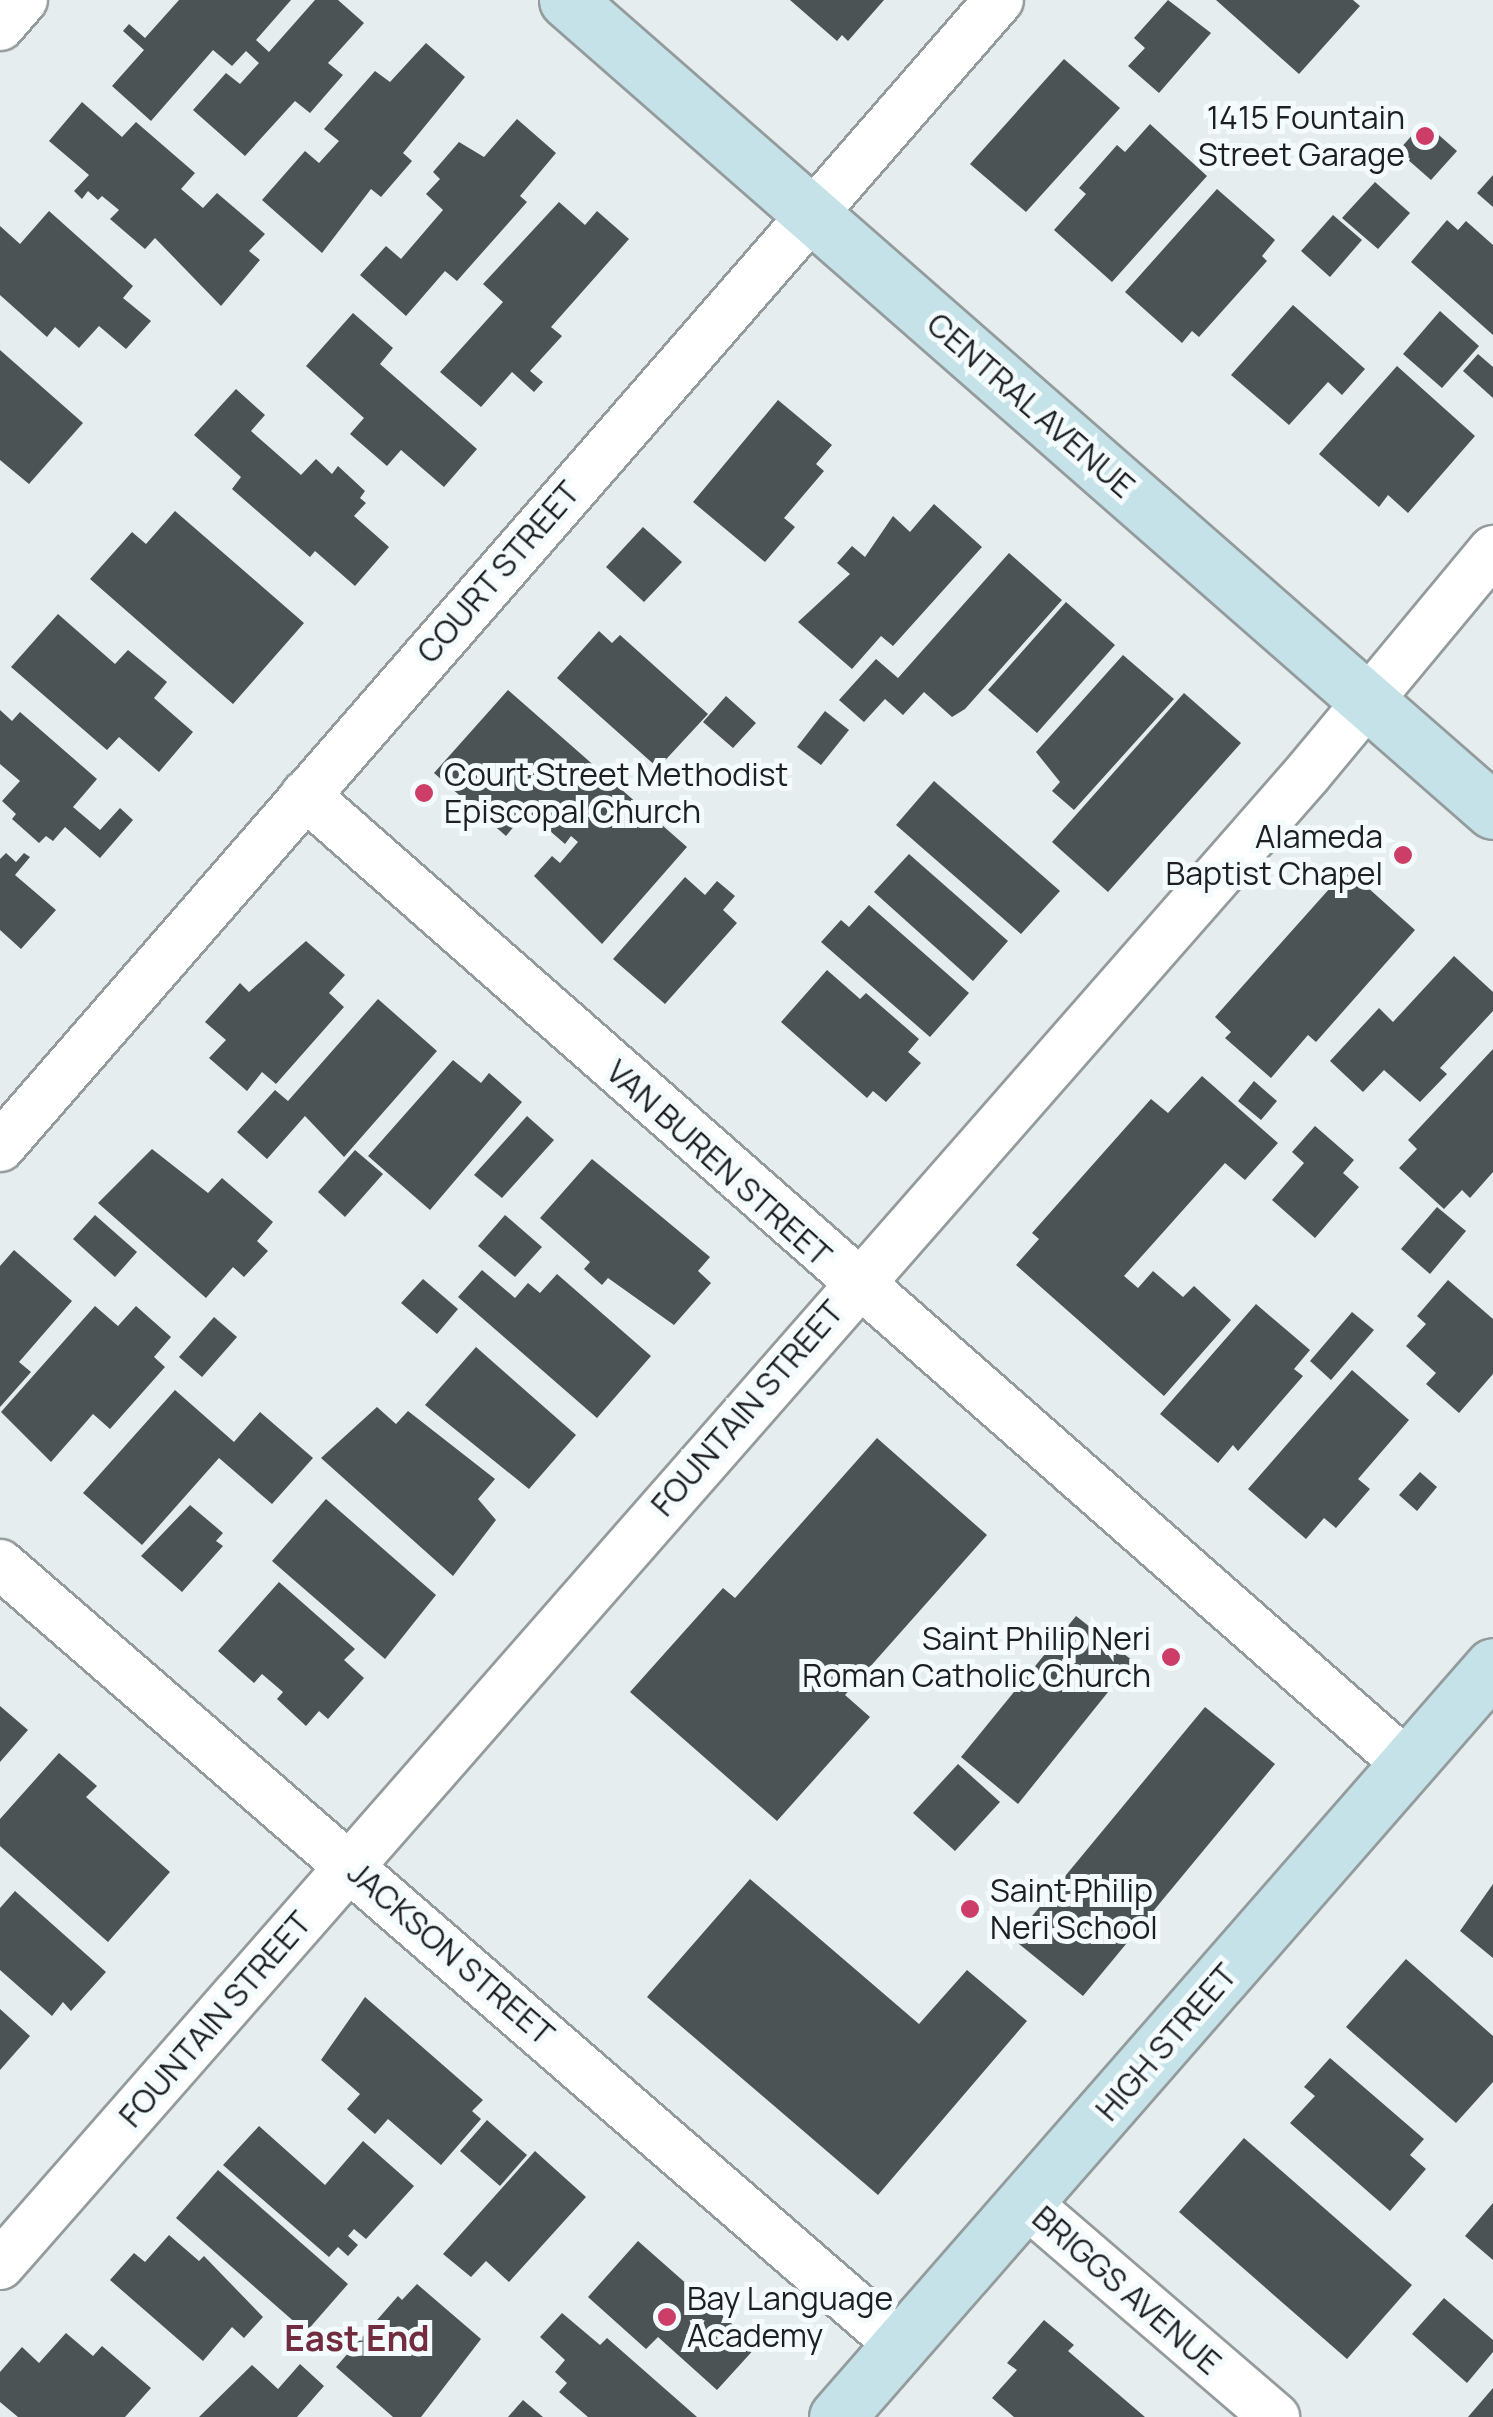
<!DOCTYPE html>
<html>
<head>
<meta charset="utf-8">
<style>
  body { margin:0 }
  #map { position:relative; width:1493px; height:2417px; overflow:hidden; background:#e6edef; font-family:Manrope,sans-serif }
  div>[style] { position:absolute }
  .building>* { inset:0; background:#4c5354 }
  .roads { filter:drop-shadow(2px 0 #949b9c) drop-shadow(-2px 0 #949b9c) drop-shadow(0 2px #949b9c) drop-shadow(0 -2px #949b9c) }
  .street>* { height:48px; margin:-24px; padding:0 24px; transform-origin:24px; border-radius:24px; background:#fff }
  .secondary>* { height:55px; margin:-27.5px; padding:0 27.5px; transform-origin:27.5px; border-radius:27.5px; background:#c4e2e8 }
  .dots>* { width:28px; height:28px; translate:-50% -50%; box-sizing:border-box; border:5px solid #f3fbfc; border-radius:50% }
  span { translate:-50% -50%; white-space:nowrap; text-align:center; line-height:1.15; -webkit-text-stroke:10px #f3fbfc; paint-order:stroke }
  .poi-label { font-size:32px; color:#1d1f20 }
  .right { translate:-100% -50%; text-align:right }
  .left { translate:0 -50%; text-align:left }
  .street-label { font-size:32px; color:#1d1f20 }
  .neighbourhood-label { font-size:35px; color:#722c3f; font-weight:700 }
</style>
</head>
<body>
<div id="map">
  <div class="building">
    <i style="clip-path:polygon(179px 0,291px 0,256px 40px,269px 52px,315px 0,338px 0,364px 23px,328px 63px,343px 75px,310px 113px,295px 101px,245px 156px,193px 110px,226px 73px,240px 84px,259px 63px,246px 51px,232px 66px,213px 50px,151px 121px,112px 86px,144px 50px,123px 31px,129px 24px,145px 38px)"></i>
    <i style="clip-path:polygon(790px 0,884px 0,848px 41px,842px 35px,837px 41px)"></i>
    <i style="clip-path:polygon(1168px 0,1211px 33px,1159px 93px,1128px 66px,1145px 48px,1134px 38px)"></i>
    <i style="clip-path:polygon(1216px 0,1353px 0,1360px 6px,1299px 74px)"></i>
    <i style="clip-path:polygon(426px 43px,465px 77px,403px 153px,412px 161px,381px 197px,371px 189px,322px 253px,262px 200px,305px 151px,319px 163px,339px 141px,324px 129px,375px 71px,390px 82px)"></i>
    <i style="clip-path:polygon(1064px 59px,1120px 108px,1026px 212px,970px 164px)"></i>
    <i style="clip-path:polygon(82px 102px,122px 137px,136px 122px,195px 173px,181px 189px,203px 208px,217px 193px,265px 234px,249px 251px,260px 260px,221px 306px,155px 238px,145px 249px,110px 219px,119px 210px,102px 196px,98px 200px,88px 191px,82px 199px,74px 191px,89px 175px,49px 141px)"></i>
    <i style="clip-path:polygon(517px 119px,556px 153px,520px 196px,527px 202px,457px 281px,445px 271px,406px 316px,360px 275px,386px 246px,401px 259px,443px 210px,426px 194px,440px 179px,433px 172px,459px 142px,484px 157px)"></i>
    <i style="clip-path:polygon(1424px 122px,1457px 151px,1431px 180px,1398px 151px)"></i>
    <i style="clip-path:polygon(1150px 124px,1207px 176px,1112px 282px,1054px 230px,1086px 194px,1079px 188px,1117px 145px,1125px 152px)"></i>
    <i style="clip-path:polygon(1493px 175px,1493px 207px,1477px 193px)"></i>
    <i style="clip-path:polygon(1375px 182px,1410px 213px,1378px 249px,1342px 218px)"></i>
    <i style="clip-path:polygon(1217px 189px,1275px 240px,1262px 256px,1267px 261px,1199px 337px,1192px 331px,1182px 343px,1125px 292px)"></i>
    <i style="clip-path:polygon(559px 202px,585px 225px,597px 211px,629px 239px,551px 327px,562px 336px,530px 371px,543px 382px,534px 392px,512px 372px,481px 407px,440px 372px,503px 302px,483px 284px)"></i>
    <i style="clip-path:polygon(49px 211px,133px 286px,123px 298px,151px 321px,126px 349px,99px 326px,79px 348px,55px 327px,47px 337px,0 295px,0 226px,20px 244px)"></i>
    <i style="clip-path:polygon(1333px 215px,1362px 240px,1330px 277px,1301px 251px)"></i>
    <i style="clip-path:polygon(1447px 220px,1458px 230px,1466px 221px,1493px 245px,1493px 335px,1411px 262px)"></i>
    <i style="clip-path:polygon(1293px 305px,1365px 369px,1342px 395px,1328px 382px,1289px 425px,1231px 375px)"></i>
    <i style="clip-path:polygon(1440px 311px,1479px 346px,1442px 388px,1403px 354px)"></i>
    <i style="clip-path:polygon(353px 313px,393px 348px,380px 364px,477px 449px,444px 487px,401px 450px,387px 466px,350px 434px,364px 418px,306px 366px)"></i>
    <i style="clip-path:polygon(0 350px,83px 423px,29px 484px,0 460px)"></i>
    <i style="clip-path:polygon(1478px 354px,1493px 367px,1493px 398px,1463px 371px)"></i>
    <i style="clip-path:polygon(1397px 366px,1475px 436px,1408px 513px,1388px 495px,1379px 507px,1319px 454px)"></i>
    <i style="clip-path:polygon(236px 389px,265px 415px,251px 431px,301px 475px,316px 459px,332px 474px,338px 466px,365px 491px,360px 498px,366px 503px,354px 516px,389px 547px,355px 586px,315px 551px,310px 557px,232px 489px,241px 477px,194px 435px)"></i>
    <i style="clip-path:polygon(778px 400px,832px 445px,816px 464px,824px 471px,784px 518px,795px 527px,765px 562px,693px 502px)"></i>
    <i style="clip-path:polygon(934px 504px,982px 547px,893px 646px,881px 636px,852px 669px,798px 622px,850px 574px,837px 563px,852px 546px,865px 557px,893px 516px,910px 532px)"></i>
    <i style="clip-path:polygon(175px 511px,304px 623px,233px 704px,90px 579px,132px 532px,146px 544px)"></i>
    <i style="clip-path:polygon(643px 527px,682px 562px,644px 602px,606px 567px)"></i>
    <i style="clip-path:polygon(1009px 553px,1062px 600px,965px 709px,952px 717px,924px 692px,903px 715px,885px 699px,864px 722px,839px 700px,876px 659px,898px 678px)"></i>
    <i style="clip-path:polygon(1066px 602px,1115px 645px,1037px 733px,988px 690px)"></i>
    <i style="clip-path:polygon(58px 614px,115px 664px,128px 650px,167px 682px,154px 698px,193px 732px,159px 772px,119px 737px,107px 750px,11px 667px)"></i>
    <i style="clip-path:polygon(599px 631px,612px 643px,620px 635px,708px 714px,658px 768px,557px 678px)"></i>
    <i style="clip-path:polygon(1123px 655px,1174px 699px,1074px 810px,1052px 791px,1060px 782px,1036px 752px)"></i>
    <i style="clip-path:polygon(508px 690px,687px 847px,602px 944px,534px 876px,552px 856px,560px 863px,578px 842px,571px 836px,565px 844px,527px 811px,506px 836px,434px 773px)"></i>
    <i style="clip-path:polygon(1184px 693px,1241px 743px,1108px 892px,1052px 842px)"></i>
    <i style="clip-path:polygon(726px 696px,756px 723px,733px 748px,703px 722px)"></i>
    <i style="clip-path:polygon(0 710px,12px 721px,20px 712px,97px 779px,73px 807px,100px 830px,120px 808px,133px 820px,100px 858px,65px 827px,53px 841px,46px 836px,39px 843px,12px 819px,16px 814px,2px 801px,20px 781px,0 764px)"></i>
    <i style="clip-path:polygon(825px 711px,849px 730px,821px 765px,797px 747px)"></i>
    <i style="clip-path:polygon(934px 781px,1060px 891px,1021px 934px,896px 825px)"></i>
    <i style="clip-path:polygon(6px 853px,16px 862px,24px 853px,30px 857px,15px 875px,56px 910px,21px 949px,0 930px,0 859px)"></i>
    <i style="clip-path:polygon(909px 854px,1008px 941px,973px 981px,874px 892px)"></i>
    <i style="clip-path:polygon(1347px 869px,1415px 930px,1316px 1042px,1308px 1035px,1271px 1078px,1225px 1038px,1231px 1032px,1215px 1017px)"></i>
    <i style="clip-path:polygon(685px 877px,705px 895px,717px 881px,735px 896px,723px 910px,737px 923px,665px 1004px,613px 959px)"></i>
    <i style="clip-path:polygon(869px 905px,969px 993px,930px 1037px,821px 942px,841px 920px,849px 927px)"></i>
    <i style="clip-path:polygon(306px 941px,345px 975px,329px 993px,344px 1007px,276px 1084px,262px 1072px,247px 1091px,209px 1058px,226px 1040px,205px 1022px,240px 983px,249px 992px)"></i>
    <i style="clip-path:polygon(1454px 956px,1493px 992px,1493px 1011px,1440px 1068px,1447px 1074px,1420px 1102px,1384px 1070px,1363px 1092px,1330px 1061px,1379px 1008px,1393px 1022px)"></i>
    <i style="clip-path:polygon(827px 970px,860px 999px,866px 993px,919px 1039px,908px 1052px,921px 1063px,886px 1102px,873px 1091px,867px 1098px,781px 1022px)"></i>
    <i style="clip-path:polygon(378px 999px,437px 1051px,344px 1157px,305px 1116px,267px 1159px,237px 1132px,275px 1090px,288px 1101px)"></i>
    <i style="clip-path:polygon(1493px 1049px,1493px 1172px,1470px 1198px,1462px 1190px,1444px 1209px,1399px 1168px,1417px 1149px,1408px 1140px)"></i>
    <i style="clip-path:polygon(453px 1060px,481px 1083px,489px 1073px,522px 1102px,430px 1210px,368px 1156px)"></i>
    <i style="clip-path:polygon(1202px 1076px,1278px 1143px,1245px 1180px,1225px 1163px,1124px 1276px,1138px 1288px,1153px 1271px,1183px 1297px,1194px 1286px,1231px 1320px,1164px 1396px,1016px 1265px,1039px 1239px,1032px 1233px,1151px 1099px,1168px 1113px)"></i>
    <i style="clip-path:polygon(1254px 1081px,1277px 1101px,1261px 1120px,1238px 1101px)"></i>
    <i style="clip-path:polygon(527px 1116px,554px 1140px,502px 1198px,474px 1175px)"></i>
    <i style="clip-path:polygon(1315px 1126px,1354px 1160px,1343px 1173px,1359px 1187px,1315px 1238px,1272px 1200px,1304px 1163px,1292px 1152px)"></i>
    <i style="clip-path:polygon(152px 1149px,208px 1193px,222px 1178px,273px 1222px,257px 1241px,268px 1251px,244px 1277px,233px 1267px,206px 1298px,98px 1203px)"></i>
    <i style="clip-path:polygon(355px 1150px,383px 1174px,345px 1217px,318px 1192px)"></i>
    <i style="clip-path:polygon(592px 1159px,710px 1257px,698px 1271px,711px 1283px,674px 1325px,608px 1278px,602px 1285px,584px 1269px,590px 1262px,540px 1218px)"></i>
    <i style="clip-path:polygon(1437px 1207px,1466px 1231px,1430px 1274px,1401px 1249px)"></i>
    <i style="clip-path:polygon(95px 1215px,137px 1252px,115px 1277px,73px 1239px)"></i>
    <i style="clip-path:polygon(505px 1215px,542px 1247px,515px 1277px,478px 1246px)"></i>
    <i style="clip-path:polygon(14px 1250px,72px 1301px,19px 1362px,31px 1372px,0 1407px,0 1266px)"></i>
    <i style="clip-path:polygon(482px 1270px,515px 1298px,528px 1283px,540px 1293px,557px 1274px,651px 1356px,597px 1418px,458px 1297px)"></i>
    <i style="clip-path:polygon(423px 1279px,458px 1309px,437px 1334px,401px 1303px)"></i>
    <i style="clip-path:polygon(1448px 1280px,1493px 1319px,1493px 1374px,1459px 1413px,1426px 1384px,1436px 1373px,1406px 1346px,1426px 1324px,1417px 1316px)"></i>
    <i style="clip-path:polygon(1256px 1304px,1310px 1350px,1294px 1369px,1303px 1376px,1238px 1451px,1233px 1445px,1218px 1463px,1160px 1414px)"></i>
    <i style="clip-path:polygon(95px 1306px,118px 1326px,136px 1306px,171px 1337px,154px 1357px,165px 1367px,110px 1429px,93px 1414px,51px 1462px,1px 1412px)"></i>
    <i style="clip-path:polygon(1352px 1312px,1374px 1330px,1331px 1380px,1310px 1361px)"></i>
    <i style="clip-path:polygon(214px 1317px,237px 1337px,202px 1377px,179px 1357px)"></i>
    <i style="clip-path:polygon(476px 1347px,576px 1435px,529px 1489px,425px 1405px)"></i>
    <i style="clip-path:polygon(1352px 1370px,1409px 1420px,1358px 1479px,1370px 1489px,1336px 1528px,1324px 1518px,1306px 1539px,1248px 1489px)"></i>
    <i style="clip-path:polygon(175px 1390px,234px 1442px,260px 1412px,313px 1458px,272px 1504px,219px 1458px,142px 1545px,83px 1493px)"></i>
    <i style="clip-path:polygon(377px 1407px,396px 1424px,408px 1411px,495px 1479px,478px 1499px,496px 1520px,453px 1576px,321px 1458px)"></i>
    <i style="clip-path:polygon(877px 1438px,987px 1535px,845px 1695px,870px 1717px,777px 1821px,630px 1692px,723px 1588px,735px 1598px)"></i>
    <i style="clip-path:polygon(1420px 1472px,1437px 1487px,1417px 1511px,1399px 1495px)"></i>
    <i style="clip-path:polygon(326px 1499px,436px 1595px,385px 1659px,272px 1561px)"></i>
    <i style="clip-path:polygon(190px 1505px,223px 1533px,216px 1541px,223px 1546px,182px 1592px,141px 1556px)"></i>
    <i style="clip-path:polygon(279px 1582px,355px 1649px,344px 1660px,364px 1678px,328px 1719px,319px 1711px,306px 1726px,277px 1699px,283px 1692px,262px 1674px,254px 1683px,218px 1651px)"></i>
    <i style="clip-path:polygon(1076px 1616px,1133px 1661px,1018px 1804px,961px 1757px)"></i>
    <i style="clip-path:polygon(0 1706px,28px 1730px,0 1762px)"></i>
    <i style="clip-path:polygon(1205px 1707px,1275px 1764px,1083px 1996px,1013px 1939px)"></i>
    <i style="clip-path:polygon(59px 1753px,97px 1786px,86px 1797px,170px 1872px,108px 1942px,0 1846px,0 1819px)"></i>
    <i style="clip-path:polygon(958px 1764px,1000px 1802px,955px 1851px,913px 1813px)"></i>
    <i style="clip-path:polygon(750px 1879px,919px 2024px,967px 1970px,1027px 2021px,878px 2195px,647px 1997px)"></i>
    <i style="clip-path:polygon(1493px 1884px,1493px 1958px,1460px 1931px)"></i>
    <i style="clip-path:polygon(15px 1891px,106px 1972px,71px 2011px,63px 2002px,52px 2016px,0 1970px,0 1908px)"></i>
    <i style="clip-path:polygon(1406px 1959px,1493px 2036px,1493px 2082px,1456px 2123px,1346px 2027px)"></i>
    <i style="clip-path:polygon(365px 1997px,483px 2100px,472px 2111px,481px 2119px,441px 2165px,388px 2119px,375px 2134px,347px 2109px,360px 2094px,321px 2060px)"></i>
    <i style="clip-path:polygon(0 2009px,30px 2036px,0 2070px)"></i>
    <i style="clip-path:polygon(1330px 2058px,1424px 2139px,1410px 2155px,1426px 2169px,1390px 2211px,1290px 2123px,1315px 2096px,1304px 2087px)"></i>
    <i style="clip-path:polygon(487px 2120px,527px 2155px,500px 2186px,460px 2151px)"></i>
    <i style="clip-path:polygon(259px 2126px,325px 2185px,363px 2141px,414px 2186px,366px 2239px,354px 2229px,348px 2236px,358px 2245px,348px 2256px,338px 2247px,329px 2257px,223px 2165px)"></i>
    <i style="clip-path:polygon(1244px 2138px,1412px 2285px,1347px 2359px,1179px 2212px)"></i>
    <i style="clip-path:polygon(535px 2151px,586px 2197px,509px 2282px,486px 2261px,471px 2277px,443px 2254px)"></i>
    <i style="clip-path:polygon(218px 2170px,348px 2284px,306px 2332px,176px 2218px)"></i>
    <i style="clip-path:polygon(1493px 2203px,1493px 2260px,1465px 2236px)"></i>
    <i style="clip-path:polygon(169px 2235px,199px 2261px,204px 2256px,263px 2317px,244px 2338px,232px 2327px,203px 2361px,110px 2280px,134px 2253px,145px 2262px)"></i>
    <i style="clip-path:polygon(638px 2241px,757px 2346px,717px 2390px,658px 2337px,646px 2349px,588px 2297px)"></i>
    <i style="clip-path:polygon(417px 2284px,481px 2339px,421px 2417px,393px 2417px,336px 2367px,398px 2296px,402px 2300px)"></i>
    <i style="clip-path:polygon(1444px 2298px,1493px 2340px,1493px 2352px,1467px 2383px,1412px 2334px)"></i>
    <i style="clip-path:polygon(562px 2313px,600px 2345px,607px 2338px,697px 2417px,588px 2417px,559px 2392px,567px 2383px,555px 2372px,565px 2360px,540px 2337px)"></i>
    <i style="clip-path:polygon(1044px 2320px,1074px 2345px,1068px 2351px,1145px 2417px,1014px 2417px,992px 2398px,1017px 2370px,1007px 2363px)"></i>
    <i style="clip-path:polygon(66px 2333px,93px 2356px,102px 2346px,151px 2388px,125px 2417px,18px 2417px,0 2402px,0 2372px,22px 2347px,39px 2363px)"></i>
    <i style="clip-path:polygon(300px 2364px,324px 2386px,297px 2417px,199px 2417px,252px 2365px,278px 2389px)"></i>
    <i style="clip-path:polygon(1493px 2388px,1493px 2417px,1468px 2417px)"></i>
    <i style="clip-path:polygon(523px 2400px,543px 2417px,508px 2417px)"></i>
  </div>
  <div class="roads">
    <div class="street">
      <i style="left:0;top:26px;width:35px;rotate:-49deg"></i>
      <i style="left:305px;top:795px;width:1469px;rotate:41.33deg"></i>
      <i style="left:0;top:1147px;width:1521px;rotate:-48.95deg"></i>
      <i style="left:0;top:1564px;width:1192px;rotate:40.95deg"></i>
      <i style="left:1025px;top:2202px;width:330px;rotate:40.7deg"></i>
      <i style="left:0;top:2265px;width:1984px;rotate:-48.76deg"></i>
      <i style="left:1308px;top:773px;width:290px;rotate:-50.3deg"></i>
    </div>
    <div class="secondary">
      <i style="left:567px;top:0;width:1231px;rotate:41.21deg"></i>
      <i style="left:837px;top:2417px;width:997px;rotate:-48.86deg"></i>
    </div>
  </div>
  <div class="dots">
    <i style="left:1425px;top:136px;background:#cc3e68"></i>
    <i style="left:424px;top:793px;background:#cc3e68"></i>
    <i style="left:1403px;top:855px;background:#cc3e68"></i>
    <i style="left:1171px;top:1657px;background:#cc3e68"></i>
    <i style="left:970px;top:1909px;background:#cc3e68"></i>
    <i style="left:667px;top:2317px;background:#cc3e68"></i>
  </div>
  <div class="poi-label">
    <span class="right" style="left:1405px;top:136px">1415 Fountain<br>Street Garage</span>
    <span class="left" style="left:444px;top:793px">Court Street Methodist<br>Episcopal Church</span>
    <span class="right" style="left:1383px;top:855px">Alameda<br>Baptist Chapel</span>
    <span class="right" style="left:1151px;top:1657px">Saint Philip Neri<br>Roman Catholic Church</span>
    <span class="left" style="left:990px;top:1909px">Saint Philip<br>Neri School</span>
    <span class="left" style="left:687px;top:2317px">Bay Language<br>Academy</span>
  </div>
  <div class="street-label">
    <span style="left:1031px;top:405px;rotate:41deg">CENTRAL AVENUE</span>
    <span style="left:498px;top:572px;rotate:-49deg">COURT STREET</span>
    <span style="left:719px;top:1163px;rotate:42deg">VAN BUREN STREET</span>
    <span style="left:747px;top:1408px;rotate:-49deg">FOUNTAIN STREET</span>
    <span style="left:451px;top:1953px;rotate:41deg">JACKSON STREET</span>
    <span style="left:215px;top:2019px;rotate:-49deg">FOUNTAIN STREET</span>
    <span style="left:1166px;top:2042px;rotate:-49deg">HIGH STREET</span>
    <span style="left:1127px;top:2290px;rotate:41deg">BRIGGS AVENUE</span>
  </div>
  <div class="neighbourhood-label">
    <span style="left:357px;top:2338px">East End</span>
  </div>
</div>
</body>
</html>
